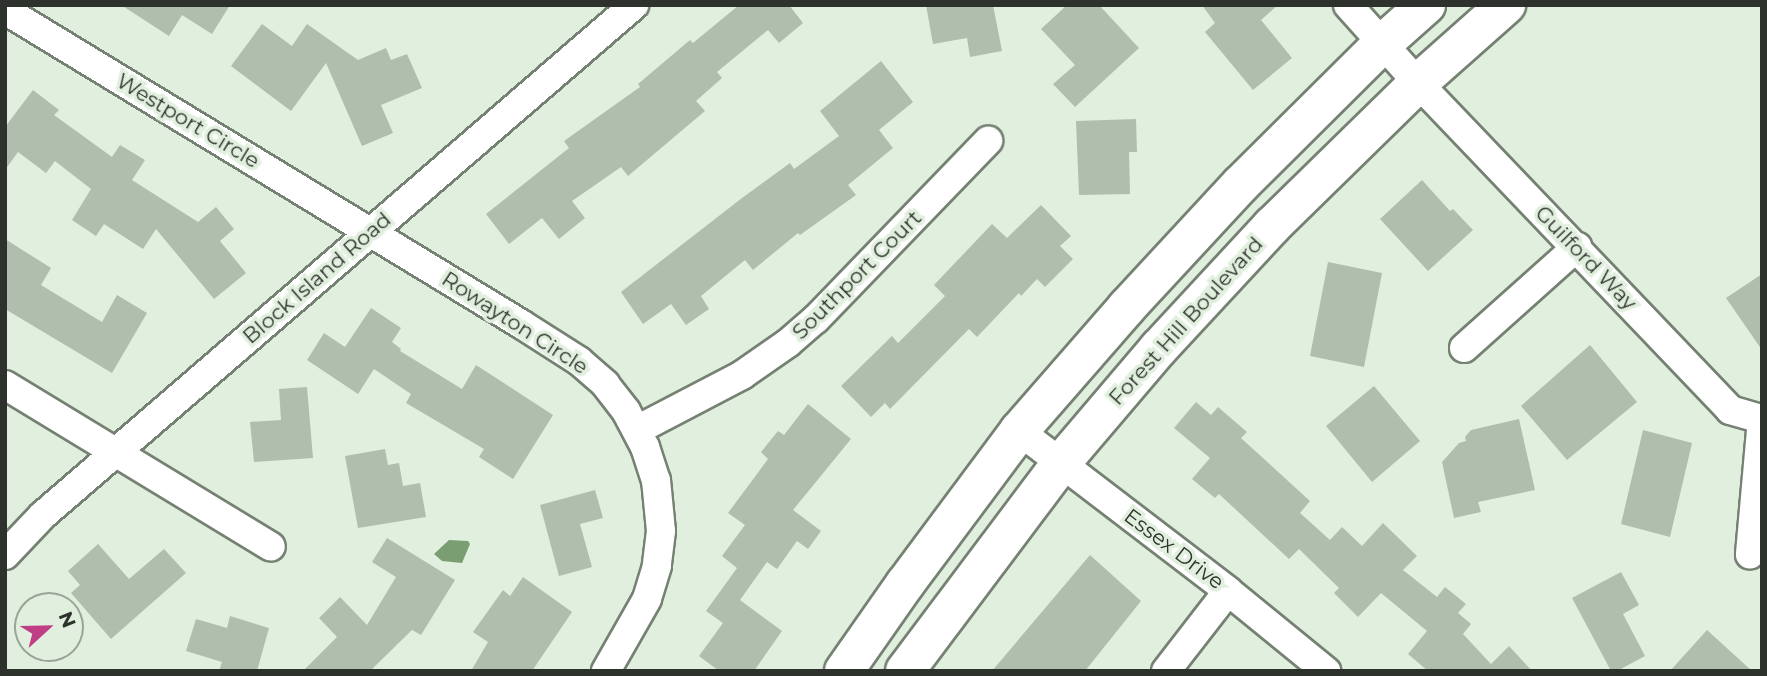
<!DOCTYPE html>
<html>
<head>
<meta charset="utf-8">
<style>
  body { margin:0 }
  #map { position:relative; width:1767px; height:676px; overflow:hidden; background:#e1efde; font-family:Montserrat,sans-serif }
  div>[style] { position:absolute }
  .water>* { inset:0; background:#7a9d72 }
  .building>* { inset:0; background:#b0bead }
  .roads { filter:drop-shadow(2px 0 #758172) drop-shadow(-2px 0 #758172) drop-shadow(0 2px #758172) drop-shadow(0 -2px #758172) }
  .minor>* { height:28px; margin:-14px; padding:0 14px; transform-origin:14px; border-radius:14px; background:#fff }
  .secondary>* { height:38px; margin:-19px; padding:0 19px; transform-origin:19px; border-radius:19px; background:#fff }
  span { translate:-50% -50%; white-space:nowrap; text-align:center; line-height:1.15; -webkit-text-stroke:7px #e1efde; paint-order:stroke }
  .street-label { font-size:21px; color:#2d322c }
  .frame { position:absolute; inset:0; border:7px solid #2d322c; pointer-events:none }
  .north { position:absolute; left:14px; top:592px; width:70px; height:70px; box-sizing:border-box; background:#e1efde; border:2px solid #99a397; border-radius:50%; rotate:68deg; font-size:19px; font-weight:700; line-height:28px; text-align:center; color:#2d322c }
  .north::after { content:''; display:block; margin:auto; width:24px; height:32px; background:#c03e86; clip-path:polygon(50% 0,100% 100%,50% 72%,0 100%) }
</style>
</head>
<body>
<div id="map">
  <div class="water">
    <i style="clip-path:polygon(449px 540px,468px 541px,470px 544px,462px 563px,442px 561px,434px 554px)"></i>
  </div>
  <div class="building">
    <i style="clip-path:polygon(121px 5px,230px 5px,212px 34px,182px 15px,169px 36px)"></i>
    <i style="clip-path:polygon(739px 5px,789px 5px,803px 23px,779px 43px,768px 30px,717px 72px,722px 78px,696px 101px,705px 111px,628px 176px,621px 167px,572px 201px,585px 218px,559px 239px,542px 218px,509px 244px,486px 214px,569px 148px,564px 141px,640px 87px,638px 84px,690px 40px,693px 43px)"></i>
    <i style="clip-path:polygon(926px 5px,993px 5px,1002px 51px,970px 57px,967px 38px,933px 44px)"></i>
    <i style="clip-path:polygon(1067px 5px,1099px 5px,1139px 48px,1075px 107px,1053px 84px,1075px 65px,1041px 29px)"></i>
    <i style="clip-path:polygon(1202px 5px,1278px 5px,1261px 20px,1292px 58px,1253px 90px,1205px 32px,1215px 23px)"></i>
    <i style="clip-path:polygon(262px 24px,292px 46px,307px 24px,358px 60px,386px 48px,391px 60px,407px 54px,422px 88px,381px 105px,393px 133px,362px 146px,326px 63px,291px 111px,231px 66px)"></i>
    <i style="clip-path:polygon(881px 61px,913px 102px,879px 130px,893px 148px,848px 185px,856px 195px,800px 235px,798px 233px,753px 270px,745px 260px,701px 296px,709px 309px,686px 325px,671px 304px,643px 324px,621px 292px,742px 198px,790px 163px,794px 169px,839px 136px,820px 111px)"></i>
    <i style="clip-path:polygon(33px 90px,59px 110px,54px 115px,112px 157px,120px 145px,145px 160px,132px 180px,198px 222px,216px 207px,234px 229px,220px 241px,246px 273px,214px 299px,156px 229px,143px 249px,104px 224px,96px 236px,72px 220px,91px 189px,55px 161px,46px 173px,18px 152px,5px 170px,5px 127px)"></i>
    <i style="clip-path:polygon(1136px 119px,1137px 152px,1129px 152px,1130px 194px,1079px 195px,1076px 121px)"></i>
    <i style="clip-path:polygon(1422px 180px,1450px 211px,1453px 209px,1473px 230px,1428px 271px,1380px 219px)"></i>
    <i style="clip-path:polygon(1041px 205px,1071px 236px,1060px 246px,1073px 259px,1045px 287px,1037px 279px,1021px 296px,1019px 293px,977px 337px,969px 329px,890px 409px,885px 403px,871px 417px,841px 386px,892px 336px,898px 343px,945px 296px,934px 285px,992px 224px,1007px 238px)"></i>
    <i style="clip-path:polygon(5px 239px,51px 268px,41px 285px,102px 322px,117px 295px,147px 313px,112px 373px,5px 309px)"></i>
    <i style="clip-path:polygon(1328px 262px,1382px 273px,1364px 367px,1310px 356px)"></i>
    <i style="clip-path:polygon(1762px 274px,1762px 350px,1726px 298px)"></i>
    <i style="clip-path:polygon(371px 308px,401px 328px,392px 342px,401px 349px,400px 351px,462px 389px,476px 365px,553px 415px,513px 479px,479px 457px,484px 449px,406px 403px,411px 394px,374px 369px,358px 394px,307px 360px,324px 333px,345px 347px)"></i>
    <i style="clip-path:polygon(1590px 345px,1637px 402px,1567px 460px,1521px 406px)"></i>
    <i style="clip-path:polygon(1374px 386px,1420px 441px,1372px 482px,1326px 426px)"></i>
    <i style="clip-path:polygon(307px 387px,313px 458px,254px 462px,250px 422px,281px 420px,279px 389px)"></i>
    <i style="clip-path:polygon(1196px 402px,1211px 415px,1218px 407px,1247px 432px,1241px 438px,1310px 501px,1300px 513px,1330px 540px,1342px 527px,1362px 546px,1383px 523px,1417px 556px,1403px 570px,1437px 597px,1445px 587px,1466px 604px,1458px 613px,1471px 624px,1463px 634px,1491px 664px,1509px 646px,1532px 671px,1428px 671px,1408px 654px,1427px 631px,1381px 593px,1358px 617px,1334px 593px,1339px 588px,1299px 549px,1289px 559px,1219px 494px,1215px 498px,1192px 479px,1210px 458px,1174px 428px)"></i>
    <i style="clip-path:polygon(808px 404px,851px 439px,793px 510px,821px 531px,808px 549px,797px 541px,777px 569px,767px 562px,740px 600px,782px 631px,754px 671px,719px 671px,699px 656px,723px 623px,706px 611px,737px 568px,722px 556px,745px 525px,728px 513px,768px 459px,761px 452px,778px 431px,784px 435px)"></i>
    <i style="clip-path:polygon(1519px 419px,1535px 490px,1478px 502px,1481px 512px,1454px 518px,1442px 462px,1459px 443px,1466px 441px,1465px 437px,1471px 430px)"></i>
    <i style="clip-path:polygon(1643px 430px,1692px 443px,1670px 537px,1621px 524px)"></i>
    <i style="clip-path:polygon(385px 449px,388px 465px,399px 463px,403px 486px,420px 483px,426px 517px,358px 528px,345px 456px)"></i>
    <i style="clip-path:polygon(595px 490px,603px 518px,580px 524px,592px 567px,559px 576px,540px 505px)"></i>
    <i style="clip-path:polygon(387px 538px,455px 580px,421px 635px,412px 630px,370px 671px,303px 671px,337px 637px,319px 618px,340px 597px,367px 625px,396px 577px,372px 562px)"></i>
    <i style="clip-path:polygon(98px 544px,129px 579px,164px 549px,186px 573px,111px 639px,71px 593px,80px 585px,68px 571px)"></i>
    <i style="clip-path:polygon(1090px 555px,1141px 601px,1085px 671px,992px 671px)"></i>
    <i style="clip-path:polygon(1621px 572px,1639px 605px,1623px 614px,1645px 656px,1617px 671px,1611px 671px,1572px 598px)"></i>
    <i style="clip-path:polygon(523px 577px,572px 612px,532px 671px,471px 671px,488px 642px,473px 632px,503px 590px,510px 596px)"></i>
    <i style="clip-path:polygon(230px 616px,269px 628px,257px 671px,219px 671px,222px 662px,186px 651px,196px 619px,227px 628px)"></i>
    <i style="clip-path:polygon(1707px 630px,1752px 671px,1670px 671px)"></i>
  </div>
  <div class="roads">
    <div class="minor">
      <i style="left:1348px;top:5px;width:105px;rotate:48.1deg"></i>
      <i style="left:1418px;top:83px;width:452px;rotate:46.3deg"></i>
      <i style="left:1730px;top:410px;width:33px;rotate:16deg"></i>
      <i style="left:1762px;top:419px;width:136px;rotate:95.1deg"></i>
      <i style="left:5px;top:10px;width:604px;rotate:31.32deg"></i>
      <i style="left:521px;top:324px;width:69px;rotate:32.5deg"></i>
      <i style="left:579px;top:361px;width:35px;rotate:41deg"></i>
      <i style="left:605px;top:384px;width:34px;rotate:52deg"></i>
      <i style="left:626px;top:411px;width:41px;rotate:62.2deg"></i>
      <i style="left:645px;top:447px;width:35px;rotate:72deg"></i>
      <i style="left:656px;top:480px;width:51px;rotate:84.4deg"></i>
      <i style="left:661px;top:531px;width:35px;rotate:97deg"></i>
      <i style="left:657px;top:566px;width:34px;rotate:107deg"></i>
      <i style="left:647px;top:599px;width:83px;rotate:119.7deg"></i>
      <i style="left:1464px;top:348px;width:152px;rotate:-41.8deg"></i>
      <i style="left:5px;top:385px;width:311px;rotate:31.3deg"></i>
      <i style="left:637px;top:430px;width:119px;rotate:-27.6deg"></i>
      <i style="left:742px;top:375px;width:56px;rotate:-34.8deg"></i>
      <i style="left:788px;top:343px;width:37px;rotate:-41deg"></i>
      <i style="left:816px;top:319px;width:248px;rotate:-46deg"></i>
      <i style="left:1019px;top:431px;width:263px;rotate:37.4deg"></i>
      <i style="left:1228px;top:591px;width:127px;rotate:39.2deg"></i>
      <i style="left:5px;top:555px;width:55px;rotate:-46.5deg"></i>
      <i style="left:43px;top:515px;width:781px;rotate:-40.79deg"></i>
      <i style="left:1166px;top:671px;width:101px;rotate:-52.2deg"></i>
    </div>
    <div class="secondary">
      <i style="left:844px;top:671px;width:106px;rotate:-55deg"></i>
      <i style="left:905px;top:584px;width:191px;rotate:-53.3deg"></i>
      <i style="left:1019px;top:431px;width:164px;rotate:-48.9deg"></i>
      <i style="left:1127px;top:307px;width:166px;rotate:-47.2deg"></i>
      <i style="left:1240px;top:185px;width:200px;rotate:-44.8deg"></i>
      <i style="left:1382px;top:44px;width:59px;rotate:-41.6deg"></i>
      <i style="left:905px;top:671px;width:260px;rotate:-53.1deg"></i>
      <i style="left:1061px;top:463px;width:151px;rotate:-49.6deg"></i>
      <i style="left:1159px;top:348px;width:166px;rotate:-47.2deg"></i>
      <i style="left:1272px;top:226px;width:204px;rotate:-44.4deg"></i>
      <i style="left:1418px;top:83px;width:118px;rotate:-41.6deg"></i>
    </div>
  </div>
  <div class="street-label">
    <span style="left:188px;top:121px;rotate:31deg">Westport Circle</span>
    <span style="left:1586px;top:258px;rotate:46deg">Guilford Way</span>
    <span style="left:857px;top:275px;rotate:-45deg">Southport Court</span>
    <span style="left:317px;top:278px;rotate:-41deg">Block Island Road</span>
    <span style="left:1186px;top:321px;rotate:-48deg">Forest Hill Boulevard</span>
    <span style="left:515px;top:323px;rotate:33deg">Rowayton Circle</span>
    <span style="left:1174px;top:549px;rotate:37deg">Essex Drive</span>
  </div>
  <div class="frame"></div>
  <div class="north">N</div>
</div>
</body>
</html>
